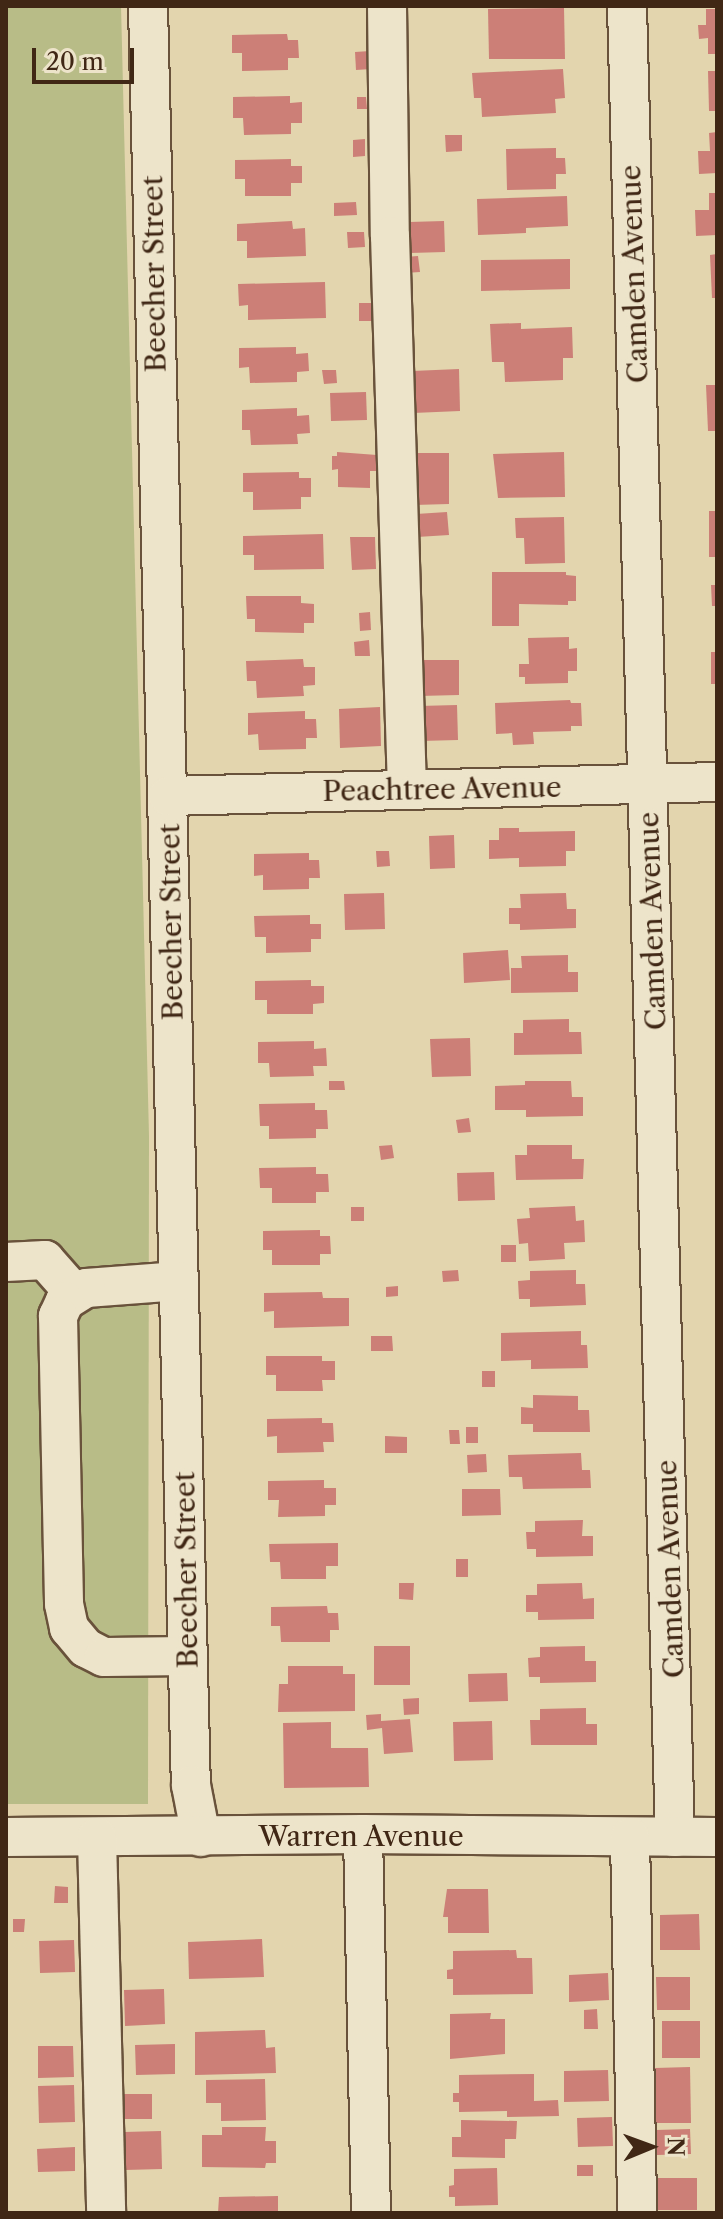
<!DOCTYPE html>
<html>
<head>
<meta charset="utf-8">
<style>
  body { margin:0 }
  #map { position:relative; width:723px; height:2219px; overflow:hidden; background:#e3d5ae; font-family:"Libre Caslon Text",serif }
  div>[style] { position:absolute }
  .green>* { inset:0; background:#b8bc87 }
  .building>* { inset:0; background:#cc7f77 }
  .roads { filter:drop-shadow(2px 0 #69523b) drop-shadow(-2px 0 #69523b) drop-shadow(0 2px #69523b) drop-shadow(0 -2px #69523b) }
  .minor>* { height:38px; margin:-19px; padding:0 19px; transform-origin:19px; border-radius:19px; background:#ede4ca }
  span { translate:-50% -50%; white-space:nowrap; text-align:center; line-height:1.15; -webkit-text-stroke:8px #ede4ca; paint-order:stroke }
  .street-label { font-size:28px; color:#402715 }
  .frame { position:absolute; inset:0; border:8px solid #402715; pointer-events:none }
  .north { position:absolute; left:611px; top:2107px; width:80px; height:80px; -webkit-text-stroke:6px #ede4ca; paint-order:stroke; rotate:89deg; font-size:22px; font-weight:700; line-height:32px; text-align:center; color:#402715 }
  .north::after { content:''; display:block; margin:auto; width:28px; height:36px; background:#402715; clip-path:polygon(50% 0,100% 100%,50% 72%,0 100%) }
  .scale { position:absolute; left:32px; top:48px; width:102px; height:36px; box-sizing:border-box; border:4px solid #402715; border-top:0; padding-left:10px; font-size:24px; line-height:28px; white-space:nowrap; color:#402715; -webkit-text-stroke:6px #ede4ca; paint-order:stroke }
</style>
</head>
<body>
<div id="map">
  <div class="green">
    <i style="clip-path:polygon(6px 6px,121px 6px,149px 1136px,148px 1804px,6px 1804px)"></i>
  </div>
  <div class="building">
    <i style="clip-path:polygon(564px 8px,565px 59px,489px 59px,488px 9px)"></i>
    <i style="clip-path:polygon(706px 9px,717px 9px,717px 54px,708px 54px,708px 38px,699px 39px,698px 25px,706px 25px)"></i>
    <i style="clip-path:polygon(287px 34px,288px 40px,298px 40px,299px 58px,288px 58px,288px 70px,242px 71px,242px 53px,232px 53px,232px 35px)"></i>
    <i style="clip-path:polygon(370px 51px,371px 69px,356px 70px,355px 52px)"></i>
    <i style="clip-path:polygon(563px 69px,565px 98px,555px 99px,556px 113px,482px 117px,481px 98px,474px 98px,472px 73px)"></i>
    <i style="clip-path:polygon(708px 71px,717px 71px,717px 111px,709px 111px)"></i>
    <i style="clip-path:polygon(290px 96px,290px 103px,302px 102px,302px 123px,291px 123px,291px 134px,244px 135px,243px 118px,233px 118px,233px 97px)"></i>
    <i style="clip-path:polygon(357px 97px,366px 97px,367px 109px,357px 109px)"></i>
    <i style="clip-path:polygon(717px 132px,717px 173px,699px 174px,698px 151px,710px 151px,709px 133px)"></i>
    <i style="clip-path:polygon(445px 135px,462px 135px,462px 151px,446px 152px)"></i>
    <i style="clip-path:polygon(365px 139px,365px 156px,353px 157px,353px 140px)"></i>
    <i style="clip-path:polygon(556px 148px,556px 158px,565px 158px,566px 174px,556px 174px,556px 189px,507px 190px,506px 149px)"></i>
    <i style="clip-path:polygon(291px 159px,291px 166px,302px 166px,302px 183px,291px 183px,291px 196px,245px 196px,245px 179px,235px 179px,235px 160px)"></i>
    <i style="clip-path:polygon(709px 193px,717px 193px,717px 235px,696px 236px,695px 210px,709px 210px)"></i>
    <i style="clip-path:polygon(567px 196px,568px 226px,526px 228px,526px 233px,478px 235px,477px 199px)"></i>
    <i style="clip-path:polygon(356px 202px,357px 215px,334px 216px,334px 203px)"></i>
    <i style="clip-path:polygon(292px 221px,293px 229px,305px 228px,306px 256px,247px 258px,247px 241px,237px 241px,237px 224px)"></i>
    <i style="clip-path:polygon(444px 221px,445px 252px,410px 253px,409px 222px)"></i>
    <i style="clip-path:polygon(347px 232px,364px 232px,365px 247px,348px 248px)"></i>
    <i style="clip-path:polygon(717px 254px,717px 298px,712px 298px,710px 255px)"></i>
    <i style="clip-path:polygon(418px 256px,420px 272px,405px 273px,404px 257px)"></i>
    <i style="clip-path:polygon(570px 259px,570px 289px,481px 291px,481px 260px)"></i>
    <i style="clip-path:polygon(325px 282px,326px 318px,248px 320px,248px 305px,239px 306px,238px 284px)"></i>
    <i style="clip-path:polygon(359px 303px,374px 303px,374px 321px,359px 321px)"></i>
    <i style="clip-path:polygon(521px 323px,521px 329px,572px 327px,573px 358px,563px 358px,563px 380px,505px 382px,504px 362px,492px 362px,490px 324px)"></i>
    <i style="clip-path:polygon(296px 347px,296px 354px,308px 353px,309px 371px,297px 372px,297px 382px,250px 383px,249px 367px,239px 368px,239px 348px)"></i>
    <i style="clip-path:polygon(459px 369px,460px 411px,413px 413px,412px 371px)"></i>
    <i style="clip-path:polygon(322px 370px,336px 370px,337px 383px,324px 384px)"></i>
    <i style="clip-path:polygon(706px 385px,717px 385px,717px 431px,708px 431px)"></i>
    <i style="clip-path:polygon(366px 392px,367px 420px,331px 421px,330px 393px)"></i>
    <i style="clip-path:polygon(297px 408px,297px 416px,309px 415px,310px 433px,297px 434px,298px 444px,251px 445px,250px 430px,242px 430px,242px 410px)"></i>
    <i style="clip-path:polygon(337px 452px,377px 455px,377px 471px,370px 471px,370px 488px,338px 487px,338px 469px,332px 470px,332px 456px,337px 456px)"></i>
    <i style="clip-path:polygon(564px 452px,565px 497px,498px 498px,493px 454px)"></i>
    <i style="clip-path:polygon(414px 453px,449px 453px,449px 504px,414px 505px)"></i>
    <i style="clip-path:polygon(299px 472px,299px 478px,311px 478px,311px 497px,301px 497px,301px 509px,253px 510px,253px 492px,243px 492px,243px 473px)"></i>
    <i style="clip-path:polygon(709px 511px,717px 511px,717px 557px,709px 557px)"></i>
    <i style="clip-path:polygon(447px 512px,449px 535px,417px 537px,416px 514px)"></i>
    <i style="clip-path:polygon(564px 517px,565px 563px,525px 564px,524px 538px,516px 538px,515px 518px)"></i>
    <i style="clip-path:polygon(323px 534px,324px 569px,254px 570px,254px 555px,243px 555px,243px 536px)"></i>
    <i style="clip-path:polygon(350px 537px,375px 537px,376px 569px,352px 570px)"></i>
    <i style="clip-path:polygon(492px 572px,566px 572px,566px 575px,576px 576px,576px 601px,568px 601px,568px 605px,519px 604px,519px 626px,492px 626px)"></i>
    <i style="clip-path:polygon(711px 585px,717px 585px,717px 606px,712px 606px)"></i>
    <i style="clip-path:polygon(246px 596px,301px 596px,301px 603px,314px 604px,314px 623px,304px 623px,304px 633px,255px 632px,255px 619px,247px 619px)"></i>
    <i style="clip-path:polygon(370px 612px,371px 630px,360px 631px,359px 613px)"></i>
    <i style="clip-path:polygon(569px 637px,569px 649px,577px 648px,577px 671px,568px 671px,568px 683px,525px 684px,525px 677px,519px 677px,519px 664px,529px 664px,528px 638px)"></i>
    <i style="clip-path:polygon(369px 640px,370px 656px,355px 656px,354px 642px)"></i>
    <i style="clip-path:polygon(711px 652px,717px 652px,717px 684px,711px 684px)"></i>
    <i style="clip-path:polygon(303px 659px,304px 667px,315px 667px,315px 685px,303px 686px,304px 696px,257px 698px,256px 681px,247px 681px,246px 661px)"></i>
    <i style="clip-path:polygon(419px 660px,459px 660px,459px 695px,419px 696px)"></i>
    <i style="clip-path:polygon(570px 700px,571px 703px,581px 703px,582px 726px,571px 726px,571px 731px,533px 732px,534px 744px,513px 745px,512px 733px,496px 734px,495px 703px)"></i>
    <i style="clip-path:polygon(457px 705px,458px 740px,420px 741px,419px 706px)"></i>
    <i style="clip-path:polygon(380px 707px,381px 746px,340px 748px,339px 709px)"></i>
    <i style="clip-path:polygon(305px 711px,305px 719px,316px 719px,317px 738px,306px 738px,306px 749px,259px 750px,258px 734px,248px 735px,248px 713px)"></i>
    <i style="clip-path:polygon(499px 828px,519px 828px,519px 832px,575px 831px,575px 851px,566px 851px,566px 866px,519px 867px,519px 858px,489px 859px,489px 840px,499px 840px)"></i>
    <i style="clip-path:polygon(454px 835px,455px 868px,430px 869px,429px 836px)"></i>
    <i style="clip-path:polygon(376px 851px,389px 851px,390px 866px,377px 867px)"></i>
    <i style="clip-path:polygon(309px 853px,309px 860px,319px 860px,320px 878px,309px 878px,309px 889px,263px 890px,263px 875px,254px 876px,254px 854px)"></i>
    <i style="clip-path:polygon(384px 893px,385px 929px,345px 930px,344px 894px)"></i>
    <i style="clip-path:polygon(566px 893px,567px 909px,576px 909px,576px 928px,520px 930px,520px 924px,509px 924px,509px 908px,521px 908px,520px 894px)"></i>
    <i style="clip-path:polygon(310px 915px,310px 924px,321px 924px,321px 939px,311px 939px,311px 952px,266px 953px,266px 937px,255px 937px,254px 916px)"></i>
    <i style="clip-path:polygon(508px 950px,510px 980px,464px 983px,463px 953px)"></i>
    <i style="clip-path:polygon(568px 955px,568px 972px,578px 972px,578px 992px,511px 993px,511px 968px,522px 968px,521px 956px)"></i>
    <i style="clip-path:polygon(311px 980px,311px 986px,324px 986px,324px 1003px,313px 1004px,313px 1014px,267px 1014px,267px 1000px,255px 1000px,255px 981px)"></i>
    <i style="clip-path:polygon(569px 1019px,569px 1032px,581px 1032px,582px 1054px,514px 1055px,514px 1033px,523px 1033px,523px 1020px)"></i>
    <i style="clip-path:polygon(470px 1038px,471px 1076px,432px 1077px,430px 1039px)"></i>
    <i style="clip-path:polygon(314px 1041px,314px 1049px,326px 1048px,327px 1066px,313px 1066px,314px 1076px,270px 1077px,269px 1063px,258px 1063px,258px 1042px)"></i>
    <i style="clip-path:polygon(329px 1081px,344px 1081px,345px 1090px,329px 1090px)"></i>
    <i style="clip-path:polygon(525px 1081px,571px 1081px,572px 1097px,583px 1097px,583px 1116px,526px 1117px,526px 1110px,495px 1110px,495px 1086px,525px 1085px)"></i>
    <i style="clip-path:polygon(315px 1103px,315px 1110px,327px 1110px,328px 1129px,316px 1129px,316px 1138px,269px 1139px,269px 1126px,260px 1126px,259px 1104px)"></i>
    <i style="clip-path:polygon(469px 1118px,471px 1132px,458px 1133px,456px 1120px)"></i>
    <i style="clip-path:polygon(392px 1145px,394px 1158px,381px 1160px,379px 1146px)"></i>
    <i style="clip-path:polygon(527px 1145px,572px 1145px,572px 1159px,584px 1159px,583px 1179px,516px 1180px,515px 1155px,527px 1155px)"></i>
    <i style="clip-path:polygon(316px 1167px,316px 1174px,328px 1174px,329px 1192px,316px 1192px,316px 1203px,272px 1203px,272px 1188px,260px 1188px,259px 1168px)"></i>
    <i style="clip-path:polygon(494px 1172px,495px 1200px,458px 1201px,457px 1173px)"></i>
    <i style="clip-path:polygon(575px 1206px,576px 1221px,584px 1220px,585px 1242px,564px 1243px,565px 1259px,529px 1261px,528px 1243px,519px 1244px,517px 1219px,530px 1218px,529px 1208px)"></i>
    <i style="clip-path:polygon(351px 1207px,364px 1207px,364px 1221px,351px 1221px)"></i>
    <i style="clip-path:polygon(320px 1230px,320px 1236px,330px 1236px,331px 1254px,320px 1254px,320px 1265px,272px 1265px,272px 1250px,263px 1250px,263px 1231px)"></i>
    <i style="clip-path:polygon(501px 1245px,516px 1245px,516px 1262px,501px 1262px)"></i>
    <i style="clip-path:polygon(458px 1270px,459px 1281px,443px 1282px,442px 1271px)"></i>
    <i style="clip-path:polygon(576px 1270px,576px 1284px,585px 1284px,586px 1305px,530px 1307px,530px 1299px,519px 1299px,518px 1281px,530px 1280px,530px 1271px)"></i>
    <i style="clip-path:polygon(398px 1286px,398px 1296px,386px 1297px,386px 1287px)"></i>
    <i style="clip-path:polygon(322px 1292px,323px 1298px,349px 1298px,349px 1326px,274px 1328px,274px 1311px,264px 1312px,264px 1293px)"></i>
    <i style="clip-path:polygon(581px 1331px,581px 1345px,587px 1345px,588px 1368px,531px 1369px,531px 1360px,501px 1361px,501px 1333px)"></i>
    <i style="clip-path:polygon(371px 1336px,392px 1336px,393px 1351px,371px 1351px)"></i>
    <i style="clip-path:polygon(266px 1356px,322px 1356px,322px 1361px,335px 1361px,335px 1380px,322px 1380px,323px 1391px,276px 1391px,276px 1375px,266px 1375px)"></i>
    <i style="clip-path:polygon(482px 1371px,495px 1371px,495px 1387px,482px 1387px)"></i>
    <i style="clip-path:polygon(533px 1395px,578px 1396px,578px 1410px,589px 1410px,590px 1432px,533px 1432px,533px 1424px,521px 1424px,521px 1407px,533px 1408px)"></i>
    <i style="clip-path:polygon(322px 1418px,322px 1423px,333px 1423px,334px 1442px,323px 1442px,324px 1452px,277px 1453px,277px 1436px,267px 1437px,267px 1419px)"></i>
    <i style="clip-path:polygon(466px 1427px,478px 1427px,478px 1443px,466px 1443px)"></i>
    <i style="clip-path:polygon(449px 1430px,459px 1430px,460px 1444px,450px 1444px)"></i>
    <i style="clip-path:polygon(385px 1436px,407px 1437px,407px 1453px,385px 1453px)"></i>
    <i style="clip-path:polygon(581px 1453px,582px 1470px,590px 1470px,591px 1488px,523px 1489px,522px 1477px,509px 1477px,508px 1455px)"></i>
    <i style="clip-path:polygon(486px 1454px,487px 1472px,468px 1473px,467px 1455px)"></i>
    <i style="clip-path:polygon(324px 1480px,324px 1488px,336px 1488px,336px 1505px,325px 1505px,325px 1516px,278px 1517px,279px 1500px,268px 1500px,268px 1481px)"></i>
    <i style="clip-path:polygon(462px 1489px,500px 1489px,501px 1515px,462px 1516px)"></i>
    <i style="clip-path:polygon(583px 1520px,582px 1536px,593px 1536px,593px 1556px,536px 1557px,536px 1549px,527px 1549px,526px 1532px,535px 1532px,535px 1521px)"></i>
    <i style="clip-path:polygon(338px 1543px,338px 1566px,326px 1566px,326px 1579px,281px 1579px,280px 1562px,270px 1562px,269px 1544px)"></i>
    <i style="clip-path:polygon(456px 1559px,468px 1559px,468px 1577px,456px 1577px)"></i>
    <i style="clip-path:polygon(399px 1583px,414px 1583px,413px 1600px,399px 1599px)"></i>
    <i style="clip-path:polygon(582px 1583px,583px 1599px,594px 1598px,594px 1619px,538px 1620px,538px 1612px,526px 1612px,526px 1595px,537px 1595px,537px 1584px)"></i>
    <i style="clip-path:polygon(327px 1606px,328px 1613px,338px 1613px,339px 1630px,330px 1630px,330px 1642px,281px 1642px,280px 1626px,271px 1626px,271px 1607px)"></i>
    <i style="clip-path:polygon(374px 1646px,410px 1646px,410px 1685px,374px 1685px)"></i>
    <i style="clip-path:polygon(585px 1646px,585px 1661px,596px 1661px,596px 1682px,540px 1683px,540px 1677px,529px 1677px,528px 1658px,540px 1657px,540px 1647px)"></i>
    <i style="clip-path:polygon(288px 1666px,343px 1666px,343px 1674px,355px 1674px,355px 1711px,278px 1712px,279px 1684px,288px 1684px)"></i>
    <i style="clip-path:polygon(507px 1673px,508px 1701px,469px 1702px,468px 1674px)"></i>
    <i style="clip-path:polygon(419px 1698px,419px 1714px,404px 1715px,403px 1699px)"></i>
    <i style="clip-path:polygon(586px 1708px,586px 1724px,597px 1724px,597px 1745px,531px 1745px,530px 1720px,540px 1720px,540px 1709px)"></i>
    <i style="clip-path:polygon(381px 1714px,381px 1721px,410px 1719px,413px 1752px,384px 1754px,382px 1728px,367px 1730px,366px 1715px)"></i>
    <i style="clip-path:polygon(492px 1721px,493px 1760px,454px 1761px,453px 1722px)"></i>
    <i style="clip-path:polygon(331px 1722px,331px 1748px,368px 1748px,369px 1787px,284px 1788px,283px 1723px)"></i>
    <i style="clip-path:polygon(55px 1886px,68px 1887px,68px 1903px,54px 1903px)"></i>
    <i style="clip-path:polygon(447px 1889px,488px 1889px,489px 1933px,448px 1933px,448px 1917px,443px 1917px)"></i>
    <i style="clip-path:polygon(699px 1914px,700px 1950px,660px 1950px,660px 1915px)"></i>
    <i style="clip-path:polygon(13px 1919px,25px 1919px,24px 1932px,13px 1932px)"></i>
    <i style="clip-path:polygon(262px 1939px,264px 1977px,189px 1979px,188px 1942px)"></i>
    <i style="clip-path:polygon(74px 1940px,75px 1972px,40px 1973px,39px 1941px)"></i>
    <i style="clip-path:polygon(516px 1950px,517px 1958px,532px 1958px,533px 1994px,453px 1995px,453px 1979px,447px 1979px,447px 1970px,453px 1969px,453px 1951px)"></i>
    <i style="clip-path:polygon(608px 1973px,609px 2000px,569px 2002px,569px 1975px)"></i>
    <i style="clip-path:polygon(656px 1977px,690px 1977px,690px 2010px,657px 2010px)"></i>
    <i style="clip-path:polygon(164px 1989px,165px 2024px,125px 2026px,124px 1990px)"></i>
    <i style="clip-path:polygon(597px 2009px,598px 2029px,584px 2029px,584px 2010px)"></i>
    <i style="clip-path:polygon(491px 2013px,490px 2019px,505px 2019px,505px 2054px,450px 2059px,450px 2014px)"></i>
    <i style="clip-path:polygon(662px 2021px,700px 2021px,700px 2058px,662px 2058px)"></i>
    <i style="clip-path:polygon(265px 2030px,266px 2048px,275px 2047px,276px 2073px,195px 2075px,195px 2032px)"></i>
    <i style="clip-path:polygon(175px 2044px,175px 2074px,136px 2075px,135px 2045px)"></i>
    <i style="clip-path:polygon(38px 2046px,73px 2046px,74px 2077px,38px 2078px)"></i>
    <i style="clip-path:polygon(690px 2067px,691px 2123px,656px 2123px,655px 2068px)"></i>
    <i style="clip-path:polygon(608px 2070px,609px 2101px,564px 2102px,564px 2071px)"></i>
    <i style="clip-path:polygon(534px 2074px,534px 2101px,558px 2100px,559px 2116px,507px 2117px,507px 2111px,459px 2112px,459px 2102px,453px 2102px,453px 2093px,459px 2093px,459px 2075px)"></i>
    <i style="clip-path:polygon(265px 2079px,266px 2120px,221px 2121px,221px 2103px,206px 2103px,206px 2080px)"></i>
    <i style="clip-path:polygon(74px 2085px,75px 2122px,39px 2123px,38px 2086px)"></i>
    <i style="clip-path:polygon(121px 2094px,152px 2094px,152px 2119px,121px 2119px)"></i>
    <i style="clip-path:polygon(612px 2117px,613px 2146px,578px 2147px,577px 2118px)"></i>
    <i style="clip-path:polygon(461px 2120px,517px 2121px,516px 2139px,505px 2139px,505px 2158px,452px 2157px,452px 2137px,461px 2137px)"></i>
    <i style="clip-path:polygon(222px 2127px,266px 2127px,265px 2141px,276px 2141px,276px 2163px,266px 2163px,265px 2168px,202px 2167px,202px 2135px,222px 2135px)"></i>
    <i style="clip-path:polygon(690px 2129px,691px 2154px,657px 2155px,656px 2130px)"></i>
    <i style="clip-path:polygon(161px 2131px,162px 2169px,125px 2170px,124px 2132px)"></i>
    <i style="clip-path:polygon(75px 2147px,75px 2171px,38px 2172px,37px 2149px)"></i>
    <i style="clip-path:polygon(577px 2165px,593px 2165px,593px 2176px,577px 2176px)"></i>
    <i style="clip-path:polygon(497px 2168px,498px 2205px,455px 2206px,455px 2197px,449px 2197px,449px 2186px,454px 2185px,454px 2169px)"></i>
    <i style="clip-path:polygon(657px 2178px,697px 2178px,697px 2210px,657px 2210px)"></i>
    <i style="clip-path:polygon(278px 2196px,278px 2213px,218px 2213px,219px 2197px)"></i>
  </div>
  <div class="roads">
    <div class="minor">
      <i style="left:148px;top:6px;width:1780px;rotate:88.62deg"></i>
      <i style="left:191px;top:1785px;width:53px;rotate:79.1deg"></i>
      <i style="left:387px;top:6px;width:230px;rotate:89.3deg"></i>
      <i style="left:390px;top:236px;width:554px;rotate:88.24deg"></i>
      <i style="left:627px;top:6px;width:1832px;rotate:88.5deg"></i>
      <i style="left:168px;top:796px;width:549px;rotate:-1.46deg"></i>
      <i style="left:6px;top:1262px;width:39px;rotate:-3deg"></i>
      <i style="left:45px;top:1260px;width:45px;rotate:48.6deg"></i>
      <i style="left:179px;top:1281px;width:93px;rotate:175.7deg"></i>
      <i style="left:86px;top:1288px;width:25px;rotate:148deg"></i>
      <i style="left:65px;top:1301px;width:17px;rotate:115deg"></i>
      <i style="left:58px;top:1316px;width:288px;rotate:88.8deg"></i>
      <i style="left:64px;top:1604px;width:25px;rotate:78deg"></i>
      <i style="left:69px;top:1628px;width:26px;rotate:50deg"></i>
      <i style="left:86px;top:1648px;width:20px;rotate:27deg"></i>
      <i style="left:104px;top:1657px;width:84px;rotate:-0.7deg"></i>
      <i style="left:363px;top:1834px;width:379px;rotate:88.8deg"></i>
      <i style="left:6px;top:1837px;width:357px;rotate:-0.5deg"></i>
      <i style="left:363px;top:1834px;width:354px;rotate:0.5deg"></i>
      <i style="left:97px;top:1837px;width:376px;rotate:88.6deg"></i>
      <i style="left:630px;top:1837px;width:376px;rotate:88.9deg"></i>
    </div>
  </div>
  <div class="street-label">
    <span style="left:154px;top:274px;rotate:-91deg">Beecher Street</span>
    <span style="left:634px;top:274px;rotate:-92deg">Camden Avenue</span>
    <span style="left:442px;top:789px;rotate:-1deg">Peachtree Avenue</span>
    <span style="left:652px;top:921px;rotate:-92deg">Camden Avenue</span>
    <span style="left:171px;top:922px;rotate:-91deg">Beecher Street</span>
    <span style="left:670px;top:1569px;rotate:-92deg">Camden Avenue</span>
    <span style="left:186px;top:1570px;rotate:-91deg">Beecher Street</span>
    <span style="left:361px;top:1836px">Warren Avenue</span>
  </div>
  <div class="frame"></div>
  <div class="north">N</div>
  <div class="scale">20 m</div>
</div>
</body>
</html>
